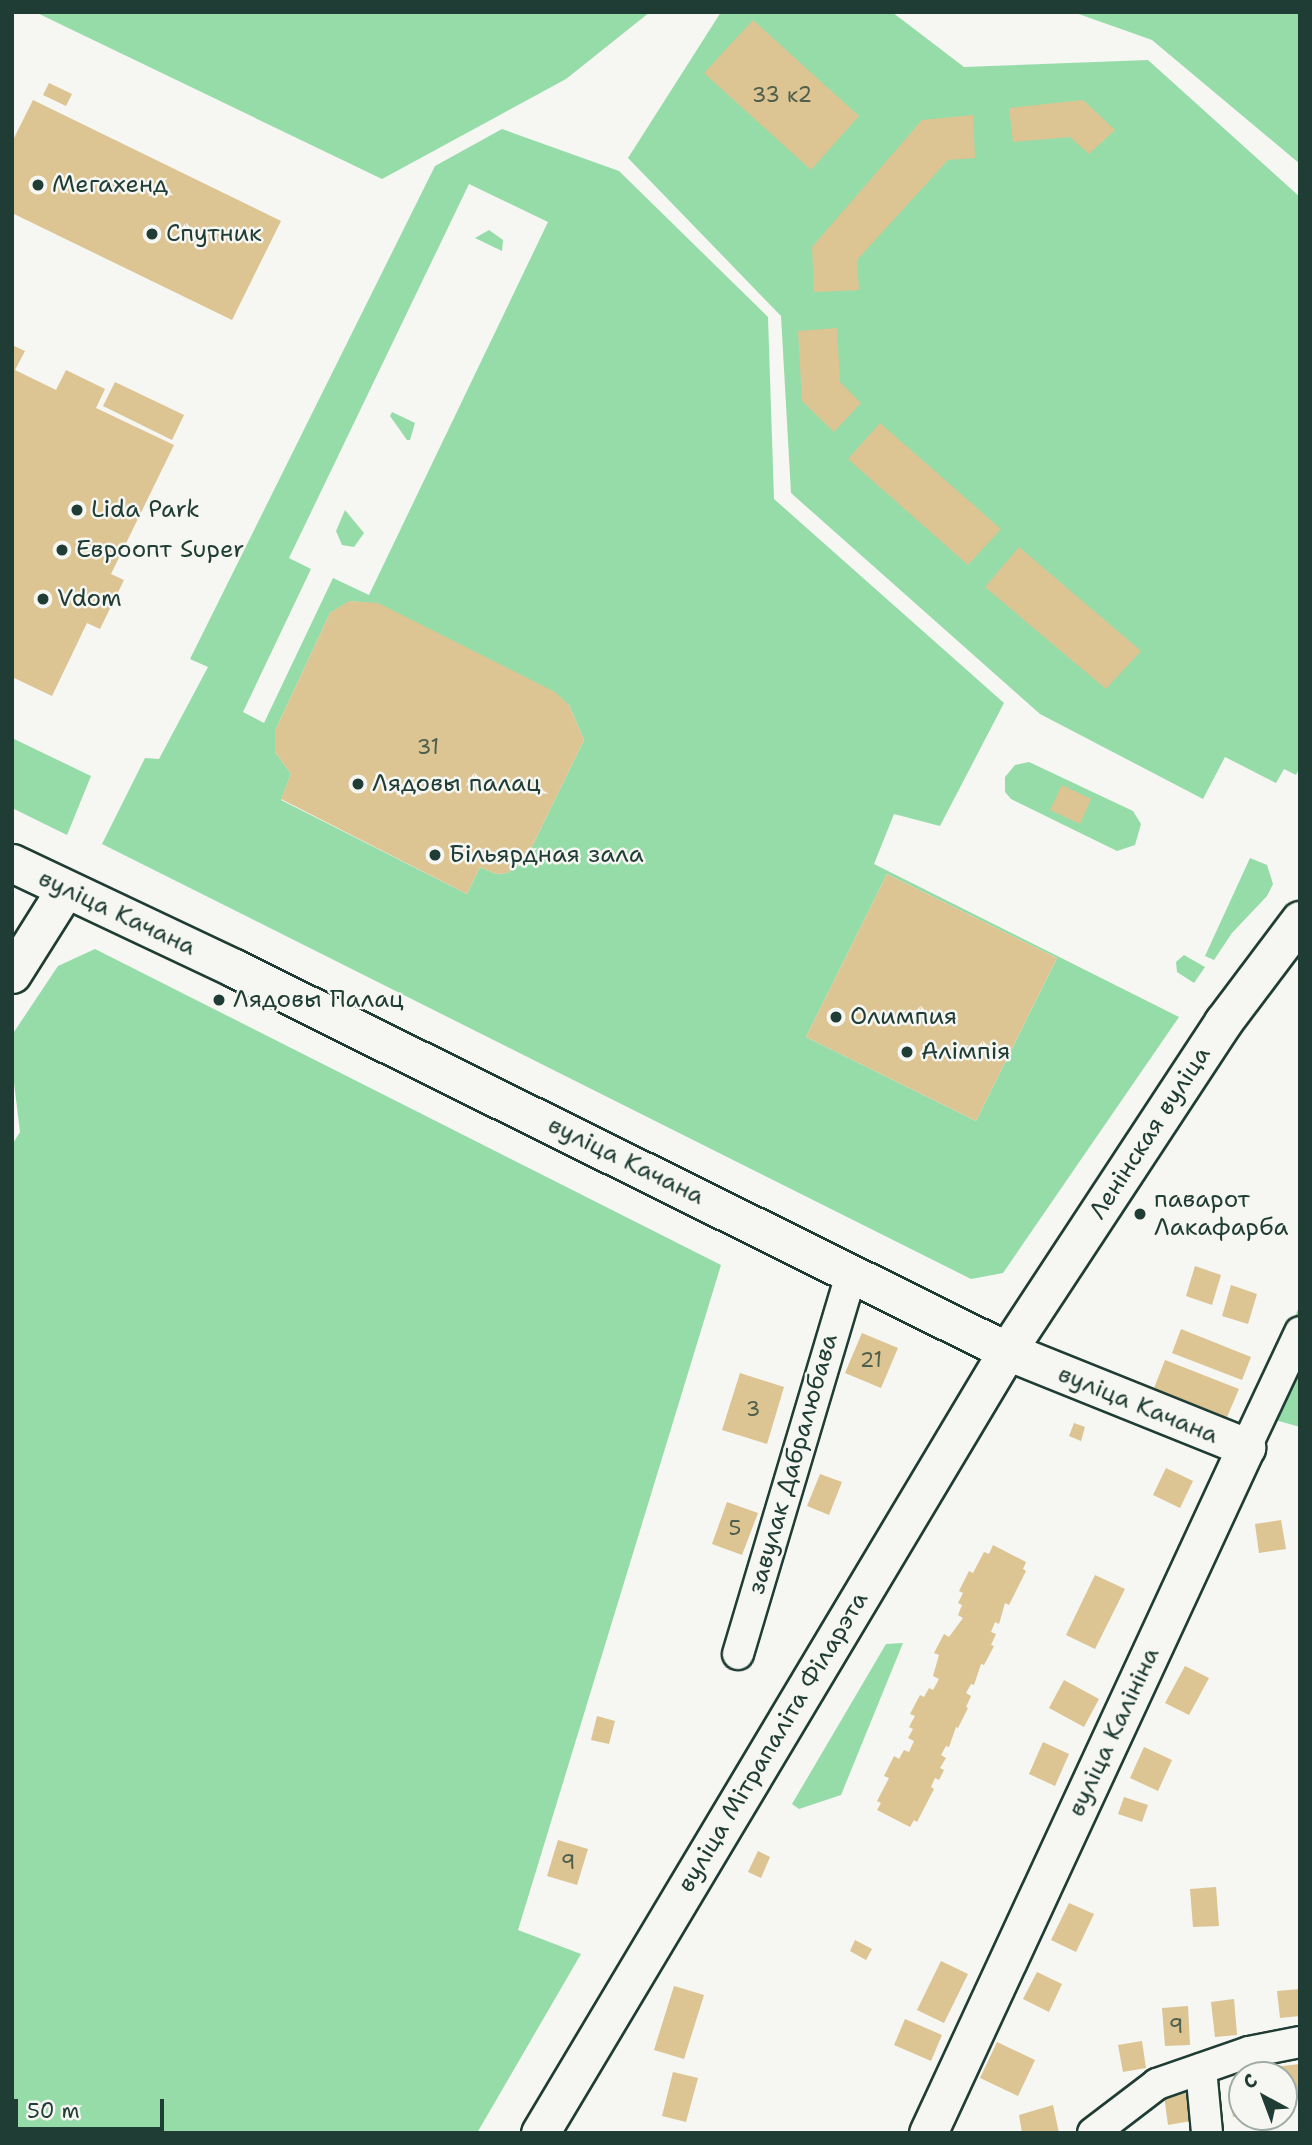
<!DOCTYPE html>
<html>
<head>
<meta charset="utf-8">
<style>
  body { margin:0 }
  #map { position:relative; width:1312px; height:2145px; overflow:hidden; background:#f6f6f2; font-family:"Shantell Sans",sans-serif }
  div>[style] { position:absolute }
  .green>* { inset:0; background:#96dca9 }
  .building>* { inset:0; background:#dcc493 }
  .roads { filter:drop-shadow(2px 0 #1f3d34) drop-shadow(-2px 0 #1f3d34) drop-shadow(0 2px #1f3d34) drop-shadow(0 -2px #1f3d34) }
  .minor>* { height:30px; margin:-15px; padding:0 15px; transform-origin:15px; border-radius:15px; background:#f6f6f2 }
  .major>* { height:37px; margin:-18.5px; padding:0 18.5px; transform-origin:18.5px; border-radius:18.5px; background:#f6f6f2 }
  .dots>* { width:19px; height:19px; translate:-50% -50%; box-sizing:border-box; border:4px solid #f6f6f2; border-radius:50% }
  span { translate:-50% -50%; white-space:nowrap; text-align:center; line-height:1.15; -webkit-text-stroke:5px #f6f6f2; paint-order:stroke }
  .number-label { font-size:21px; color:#4e5f4c }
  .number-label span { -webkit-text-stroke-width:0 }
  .poi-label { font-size:24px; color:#1f3d34 }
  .left { translate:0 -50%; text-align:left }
  .street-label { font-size:24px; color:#1f3d34 }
  .frame { position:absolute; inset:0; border:14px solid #1f3d34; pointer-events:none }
  .north { position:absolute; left:1228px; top:2061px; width:70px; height:70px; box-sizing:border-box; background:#f6f6f2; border:2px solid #a0aca6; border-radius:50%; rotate:319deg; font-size:19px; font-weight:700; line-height:28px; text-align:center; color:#1f3d34 }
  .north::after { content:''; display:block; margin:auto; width:24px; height:32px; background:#1f3d34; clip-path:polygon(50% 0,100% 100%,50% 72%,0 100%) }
  .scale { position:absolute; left:14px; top:2099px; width:150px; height:32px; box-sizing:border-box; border:4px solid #1f3d34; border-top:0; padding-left:9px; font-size:21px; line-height:24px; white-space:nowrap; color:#1f3d34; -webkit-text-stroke:5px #f6f6f2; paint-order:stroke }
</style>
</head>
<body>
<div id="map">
  <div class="green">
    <i style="clip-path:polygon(35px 12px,650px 12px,566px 79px,382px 179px)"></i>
    <i style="clip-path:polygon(721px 12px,892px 12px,964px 67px,1148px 60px,1300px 197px,1300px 767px,1296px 775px,1284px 769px,1276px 783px,1225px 757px,1203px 799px,1040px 714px,791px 493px,781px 316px,628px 158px)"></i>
    <i style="clip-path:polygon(1073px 12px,1300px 12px,1300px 164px,1152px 40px)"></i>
    <i style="clip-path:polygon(evenodd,502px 129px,619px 171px,768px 317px,774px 499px,1004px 703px,940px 826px,894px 814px,874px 864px,1179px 1017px,1003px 1273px,971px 1279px,102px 844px,145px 758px,159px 759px,208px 667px,190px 659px,435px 166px,502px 129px,469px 184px,548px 222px,369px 595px,333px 578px,264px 723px,243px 712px,311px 569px,289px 558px,469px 184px,502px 129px,350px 601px,378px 604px,569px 705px,584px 740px,526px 859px,507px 873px,496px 874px,480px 867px,467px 894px,281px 800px,291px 774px,275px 752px,275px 731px,330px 613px,350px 601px,502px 129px,887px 874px,1057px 958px,976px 1121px,806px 1037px,887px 874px)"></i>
    <i style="clip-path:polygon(489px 230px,503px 240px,502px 251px,475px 238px)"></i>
    <i style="clip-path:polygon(392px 412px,415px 423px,410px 440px,407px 440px,390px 416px)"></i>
    <i style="clip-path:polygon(345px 510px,364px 533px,354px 547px,342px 545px,336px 531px)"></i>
    <i style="clip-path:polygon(12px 738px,91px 776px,67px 835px,12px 808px)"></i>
    <i style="clip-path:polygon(1029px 762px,1133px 811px,1141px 824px,1135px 845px,1117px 851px,1011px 799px,1005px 792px,1005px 777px,1015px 765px)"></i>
    <i style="clip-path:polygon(1250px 858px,1267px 865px,1273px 884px,1267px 896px,1232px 933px,1214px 960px,1205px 956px)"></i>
    <i style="clip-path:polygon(95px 949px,721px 1265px,518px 1930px,581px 1954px,477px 2133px,12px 2133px,12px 1145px,20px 1132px,12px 1066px,12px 1035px,58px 966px)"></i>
    <i style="clip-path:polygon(1184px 955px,1205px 967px,1194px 983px,1177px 972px,1176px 962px)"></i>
    <i style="clip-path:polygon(1300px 1305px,1300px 1427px,1251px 1413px)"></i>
    <i style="clip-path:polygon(903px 1643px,841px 1795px,799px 1809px,792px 1804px,886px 1644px)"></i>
  </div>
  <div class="building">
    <i style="clip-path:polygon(753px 20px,859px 116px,811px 170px,704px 73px)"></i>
    <i style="clip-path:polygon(49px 83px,72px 94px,66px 106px,43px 95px)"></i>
    <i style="clip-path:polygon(33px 100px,281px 221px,232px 320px,12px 213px,12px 142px)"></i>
    <i style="clip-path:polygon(1083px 100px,1115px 130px,1089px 154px,1070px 137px,1013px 142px,1009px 108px)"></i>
    <i style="clip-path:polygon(973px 115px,975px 158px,948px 160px,857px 260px,859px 290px,814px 292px,812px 247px,922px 120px)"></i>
    <i style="clip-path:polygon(837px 328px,840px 382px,861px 403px,834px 432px,802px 401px,798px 331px)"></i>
    <i style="clip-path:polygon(12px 345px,25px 351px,15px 370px,56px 390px,66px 370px,105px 389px,96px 408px,174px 445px,111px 574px,124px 580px,100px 629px,87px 623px,52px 696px,12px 677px)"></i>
    <i style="clip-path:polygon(115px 382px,184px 415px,172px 440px,103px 406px)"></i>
    <i style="clip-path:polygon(880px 423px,1001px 529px,968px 565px,848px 459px)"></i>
    <i style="clip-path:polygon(1019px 547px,1141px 651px,1106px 689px,985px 587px)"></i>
    <i style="clip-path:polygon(349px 601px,378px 603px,555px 692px,569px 705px,584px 740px,526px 859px,507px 873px,496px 874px,480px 867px,467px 894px,281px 799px,291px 774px,275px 752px,275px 731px,330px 613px)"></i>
    <i style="clip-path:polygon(1062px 785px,1091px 799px,1080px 824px,1050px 810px)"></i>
    <i style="clip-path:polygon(887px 874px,1057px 958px,976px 1121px,806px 1037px)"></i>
    <i style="clip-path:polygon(1195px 1266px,1221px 1275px,1212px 1305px,1186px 1296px)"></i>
    <i style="clip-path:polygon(1231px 1285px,1257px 1294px,1248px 1324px,1222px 1316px)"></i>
    <i style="clip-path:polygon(1181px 1329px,1251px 1357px,1242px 1380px,1172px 1353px)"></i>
    <i style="clip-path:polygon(862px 1333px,898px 1348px,881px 1388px,845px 1373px)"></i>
    <i style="clip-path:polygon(1165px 1360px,1239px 1389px,1227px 1417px,1154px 1388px)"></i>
    <i style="clip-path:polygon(740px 1373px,784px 1387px,767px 1444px,722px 1430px)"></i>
    <i style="clip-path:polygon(1074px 1423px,1085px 1427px,1081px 1441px,1069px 1436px)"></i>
    <i style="clip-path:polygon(1166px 1468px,1193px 1481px,1180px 1508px,1153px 1495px)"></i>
    <i style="clip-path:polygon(820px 1474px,842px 1482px,829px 1515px,807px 1506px)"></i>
    <i style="clip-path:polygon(727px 1502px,758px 1513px,742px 1555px,712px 1544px)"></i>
    <i style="clip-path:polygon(1281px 1520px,1286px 1549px,1259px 1553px,1255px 1524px)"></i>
    <i style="clip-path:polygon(993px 1545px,1026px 1562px,1023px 1569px,1026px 1571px,1009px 1605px,1005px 1603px,999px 1624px,995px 1622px,991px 1632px,996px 1634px,991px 1645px,994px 1646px,984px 1665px,981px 1664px,974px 1685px,971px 1684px,966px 1693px,971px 1696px,966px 1707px,968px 1708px,958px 1728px,956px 1727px,949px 1747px,946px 1746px,941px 1755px,946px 1758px,940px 1768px,944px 1770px,939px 1780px,935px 1778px,931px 1787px,934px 1789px,917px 1822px,914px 1820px,910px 1827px,877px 1810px,881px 1803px,877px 1801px,889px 1778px,884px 1776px,894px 1756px,899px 1759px,904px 1750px,909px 1752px,914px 1741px,908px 1738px,913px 1729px,909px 1727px,915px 1716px,910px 1714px,920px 1695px,924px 1697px,929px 1688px,933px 1690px,939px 1679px,933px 1676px,939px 1655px,934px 1653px,944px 1634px,949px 1637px,963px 1618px,958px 1615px,962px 1605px,958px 1603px,963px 1593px,959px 1591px,969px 1571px,973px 1573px,984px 1552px,989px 1554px)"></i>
    <i style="clip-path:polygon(1095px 1575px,1125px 1589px,1095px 1649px,1066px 1635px)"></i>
    <i style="clip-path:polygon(1185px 1666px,1209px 1678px,1189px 1715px,1165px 1703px)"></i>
    <i style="clip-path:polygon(1064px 1680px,1099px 1699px,1084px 1727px,1049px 1708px)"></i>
    <i style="clip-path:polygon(597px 1716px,615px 1721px,609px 1744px,591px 1740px)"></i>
    <i style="clip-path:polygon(1043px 1742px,1069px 1754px,1055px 1786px,1029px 1774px)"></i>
    <i style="clip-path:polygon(1144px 1747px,1172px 1760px,1158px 1791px,1130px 1778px)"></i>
    <i style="clip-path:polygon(1124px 1797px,1148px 1805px,1142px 1822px,1118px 1814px)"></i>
    <i style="clip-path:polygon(558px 1840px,588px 1849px,577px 1885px,547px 1876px)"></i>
    <i style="clip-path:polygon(758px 1851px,770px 1857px,761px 1878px,748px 1872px)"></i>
    <i style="clip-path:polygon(1216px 1887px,1219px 1926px,1193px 1927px,1190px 1889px)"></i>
    <i style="clip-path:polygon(1069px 1903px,1094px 1914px,1076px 1952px,1051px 1940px)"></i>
    <i style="clip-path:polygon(855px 1940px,872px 1949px,866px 1960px,850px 1951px)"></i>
    <i style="clip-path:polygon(941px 1961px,968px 1974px,944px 2023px,917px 2010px)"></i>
    <i style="clip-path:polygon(1037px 1972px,1062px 1984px,1049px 2012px,1023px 1999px)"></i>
    <i style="clip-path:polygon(674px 1986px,704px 1995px,684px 2059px,654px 2050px)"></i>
    <i style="clip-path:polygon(1300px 1989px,1300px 2016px,1280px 2018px,1277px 1991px)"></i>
    <i style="clip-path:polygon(1234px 1999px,1237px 2035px,1215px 2037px,1211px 2002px)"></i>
    <i style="clip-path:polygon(1188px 2006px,1190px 2045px,1165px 2046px,1162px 2008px)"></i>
    <i style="clip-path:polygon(905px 2019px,942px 2035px,931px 2061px,894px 2045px)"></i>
    <i style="clip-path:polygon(1142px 2041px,1146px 2068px,1123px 2072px,1118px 2045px)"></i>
    <i style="clip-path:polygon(997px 2042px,1035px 2060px,1018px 2096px,980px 2078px)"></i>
    <i style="clip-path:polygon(1300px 2064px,1300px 2099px,1284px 2101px,1284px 2075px,1275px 2075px,1274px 2067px)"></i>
    <i style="clip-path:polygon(673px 2072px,698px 2078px,686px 2122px,662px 2116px)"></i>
    <i style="clip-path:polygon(1242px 2086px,1242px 2116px,1233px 2117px,1229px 2087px)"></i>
    <i style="clip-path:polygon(1187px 2091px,1191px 2121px,1168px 2125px,1164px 2095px)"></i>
    <i style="clip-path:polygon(1053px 2105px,1059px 2133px,1022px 2133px,1019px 2115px)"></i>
  </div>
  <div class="roads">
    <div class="minor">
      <i style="left:1246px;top:1447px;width:127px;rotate:-64.8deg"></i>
      <i style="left:738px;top:1654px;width:396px;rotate:-73.4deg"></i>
      <i style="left:1201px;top:2069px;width:64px;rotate:84.6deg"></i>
      <i style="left:1093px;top:2133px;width:81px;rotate:-37.4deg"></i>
      <i style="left:1157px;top:2084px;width:97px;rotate:-19.2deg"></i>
      <i style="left:1249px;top:2052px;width:52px;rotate:-11.1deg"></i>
    </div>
    <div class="major">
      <i style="left:12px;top:863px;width:246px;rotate:25.3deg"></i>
      <i style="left:234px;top:968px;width:863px;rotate:26.36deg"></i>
      <i style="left:1007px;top:1351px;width:258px;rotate:21.9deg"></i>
      <i style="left:1246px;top:1447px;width:756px;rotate:114.87deg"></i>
      <i style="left:12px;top:974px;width:99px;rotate:-57.8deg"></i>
      <i style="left:540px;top:2133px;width:911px;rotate:-59.15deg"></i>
      <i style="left:1007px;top:1351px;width:394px;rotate:-56.7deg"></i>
      <i style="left:1223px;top:1022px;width:128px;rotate:-53deg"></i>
    </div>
  </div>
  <div class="dots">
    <i style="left:38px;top:185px;background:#1f3d34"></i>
    <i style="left:152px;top:234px;background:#1f3d34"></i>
    <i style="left:77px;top:510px;background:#1f3d34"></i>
    <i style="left:62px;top:550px;background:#1f3d34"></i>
    <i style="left:43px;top:599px;background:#1f3d34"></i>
    <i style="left:358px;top:784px;background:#1f3d34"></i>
    <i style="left:435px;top:855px;background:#1f3d34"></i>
    <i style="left:219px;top:1000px;background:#1f3d34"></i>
    <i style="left:836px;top:1017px;background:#1f3d34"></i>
    <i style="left:907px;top:1052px;background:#1f3d34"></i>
    <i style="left:1140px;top:1214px;background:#1f3d34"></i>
  </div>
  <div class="number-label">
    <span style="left:782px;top:95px">33 к2</span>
    <span style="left:428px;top:747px">31</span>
    <span style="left:871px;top:1360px">21</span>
    <span style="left:753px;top:1409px">3</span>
    <span style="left:735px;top:1528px">5</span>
    <span style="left:568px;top:1862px">9</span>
    <span style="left:1176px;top:2026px">9</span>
  </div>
  <div class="poi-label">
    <span class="left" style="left:52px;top:185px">Мегахенд</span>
    <span class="left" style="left:166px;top:234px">Спутник</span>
    <span class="left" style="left:91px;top:510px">Lida Park</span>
    <span class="left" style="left:76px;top:550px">Евроопт Super</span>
    <span class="left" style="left:57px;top:599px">Vdom</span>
    <span class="left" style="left:372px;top:784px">Лядовы палац</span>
    <span class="left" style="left:449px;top:855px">Більярдная зала</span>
    <span class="left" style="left:233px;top:1000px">Лядовы Палац</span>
    <span class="left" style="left:850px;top:1017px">Олимпия</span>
    <span class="left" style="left:921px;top:1052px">Алімпія</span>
    <span class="left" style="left:1154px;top:1214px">паварот<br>Лакафарба</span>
  </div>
  <div class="street-label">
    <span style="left:117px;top:913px;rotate:25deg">вуліца Качана</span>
    <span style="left:1150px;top:1133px;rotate:-57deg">Ленінская вуліца</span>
    <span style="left:626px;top:1161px;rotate:26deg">вуліца Качана</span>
    <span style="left:1138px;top:1405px;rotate:22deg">вуліца Качана</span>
    <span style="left:793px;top:1464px;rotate:-74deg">завулак Дабралюбава</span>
    <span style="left:1114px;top:1732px;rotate:-65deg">вуліца Калініна</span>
    <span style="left:773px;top:1742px;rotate:-59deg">вуліца Мітрапаліта Філарэта</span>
  </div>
  <div class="frame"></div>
  <div class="north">С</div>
  <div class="scale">50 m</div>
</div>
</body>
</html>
